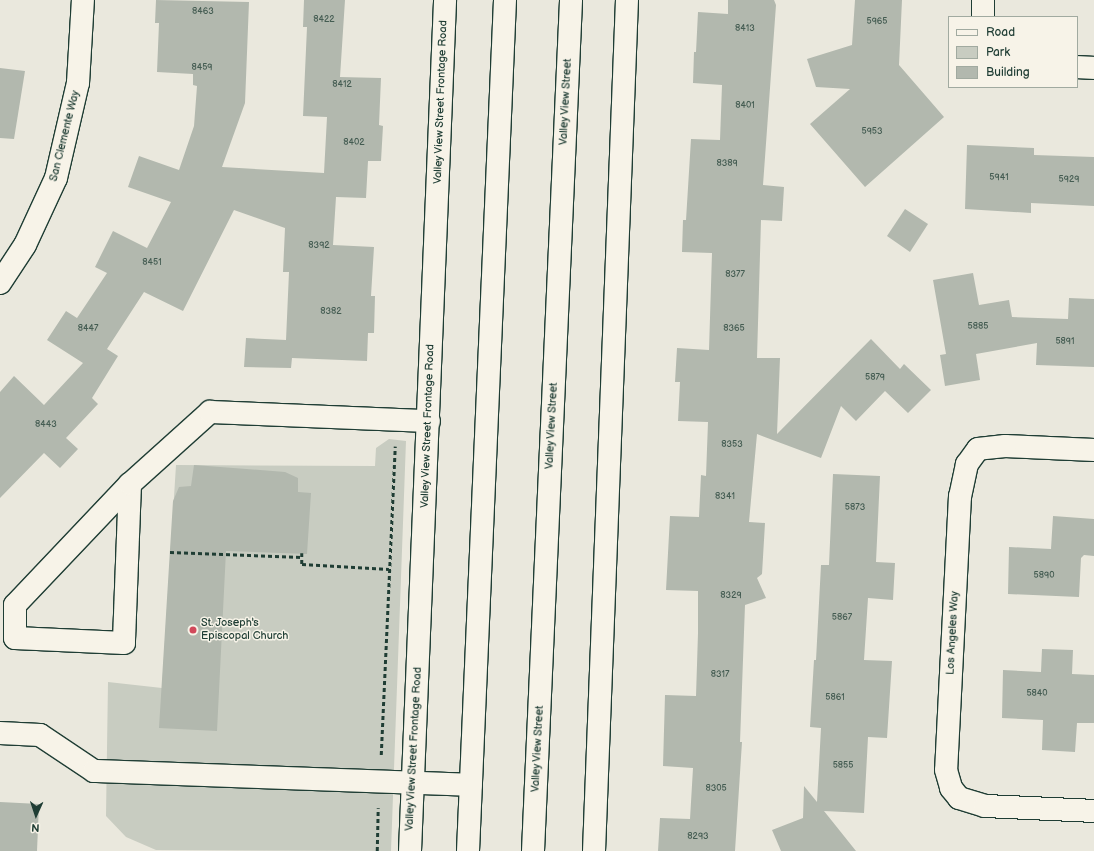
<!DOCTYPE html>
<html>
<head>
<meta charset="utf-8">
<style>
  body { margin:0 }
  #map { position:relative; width:1094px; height:851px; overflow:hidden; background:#eae8dd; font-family:"Balsamiq Sans",sans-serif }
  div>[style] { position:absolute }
  .green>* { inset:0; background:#c8ccc1 }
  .building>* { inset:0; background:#b2b8ae }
  .path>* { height:2.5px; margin-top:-1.25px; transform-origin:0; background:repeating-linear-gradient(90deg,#1f3d34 0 4px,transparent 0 7px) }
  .roads { filter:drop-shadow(1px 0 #1f3d34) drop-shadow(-1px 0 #1f3d34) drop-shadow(0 1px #1f3d34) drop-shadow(0 -1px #1f3d34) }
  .minor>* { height:22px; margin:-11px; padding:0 11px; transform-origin:11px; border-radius:11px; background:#f7f3e8 }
  .major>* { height:22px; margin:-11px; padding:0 11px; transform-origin:11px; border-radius:11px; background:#f7f3e8 }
  .dots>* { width:11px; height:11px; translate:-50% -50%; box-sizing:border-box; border:2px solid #f7f3e8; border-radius:50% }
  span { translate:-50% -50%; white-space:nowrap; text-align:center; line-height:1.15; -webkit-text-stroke:3px #f7f3e8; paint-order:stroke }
  .number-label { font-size:9px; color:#445c52 }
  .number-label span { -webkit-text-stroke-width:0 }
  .street-label { font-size:11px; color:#1f3d34 }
  .poi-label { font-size:11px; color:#1f3d34 }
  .left { translate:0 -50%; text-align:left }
  .legend { position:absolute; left:948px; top:16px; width:130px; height:72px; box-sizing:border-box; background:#f7f3e8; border:1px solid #a1aaa0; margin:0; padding:5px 7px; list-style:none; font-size:12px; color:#1f3d34 }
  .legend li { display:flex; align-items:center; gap:8px; height:20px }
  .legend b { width:20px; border:1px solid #a1aaa0 }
  .north { position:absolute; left:16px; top:795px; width:40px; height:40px; -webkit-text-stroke:3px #f7f3e8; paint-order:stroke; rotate:183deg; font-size:11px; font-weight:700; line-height:16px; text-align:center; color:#1f3d34 }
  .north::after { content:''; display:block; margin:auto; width:14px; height:18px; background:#1f3d34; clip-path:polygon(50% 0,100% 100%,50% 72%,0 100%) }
</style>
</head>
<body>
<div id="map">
  <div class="green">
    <i style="clip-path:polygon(389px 439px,406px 441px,391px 851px,156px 850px,126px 837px,106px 816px,108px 682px,162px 688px,176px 465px,375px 466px,376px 448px)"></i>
  </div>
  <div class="building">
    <i style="clip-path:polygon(156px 0,249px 2px,245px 103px,222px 167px,324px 173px,327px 117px,303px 116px,307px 27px,303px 27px,304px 0,345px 0,340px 77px,381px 78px,379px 125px,383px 126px,381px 161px,368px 161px,366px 198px,336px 197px,333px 245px,374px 247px,371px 296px,375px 296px,374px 333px,368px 333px,367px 361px,292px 358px,291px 368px,244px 367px,246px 338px,286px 340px,289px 272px,283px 272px,285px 228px,234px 210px,183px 311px,144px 292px,107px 349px,118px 356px,92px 398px,98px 404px,66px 438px,78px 449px,60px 468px,44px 453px,0 498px,0 392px,14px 376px,44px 405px,83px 363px,47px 340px,66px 311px,77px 318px,107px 273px,95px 267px,113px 231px,147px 248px,171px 202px,128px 187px,139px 156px,179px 170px,194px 126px,197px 86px,193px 85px,193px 74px,157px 72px,159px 23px,155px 23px)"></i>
    <i style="clip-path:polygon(728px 0,774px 0,776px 5px,763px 185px,784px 187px,782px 221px,761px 220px,757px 358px,780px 358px,777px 434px,871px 339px,900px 369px,904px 364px,931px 390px,908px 413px,885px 391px,856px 421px,841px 406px,821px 458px,757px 434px,749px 522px,765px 523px,762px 574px,757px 578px,766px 598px,745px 605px,740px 742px,742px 742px,735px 851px,658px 851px,660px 818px,690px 819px,693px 768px,663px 766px,665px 695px,696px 696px,698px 633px,698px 591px,666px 590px,670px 516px,699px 517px,701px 475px,706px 476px,708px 422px,678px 421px,680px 382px,675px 382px,677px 348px,709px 350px,712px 253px,682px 252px,683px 220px,686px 220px,691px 139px,720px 140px,722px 85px,693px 83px,694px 52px,696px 52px,698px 12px,728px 14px)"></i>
    <i style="clip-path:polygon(855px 0,902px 0,899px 65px,944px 117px,865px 187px,810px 124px,850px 89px,816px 87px,807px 59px,852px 45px)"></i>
    <i style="clip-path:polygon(0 68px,25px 71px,14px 139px,0 138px)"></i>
    <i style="clip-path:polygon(967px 145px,1034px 148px,1034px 155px,1094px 157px,1094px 206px,1031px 203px,1031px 213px,965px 209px)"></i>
    <i style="clip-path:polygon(905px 209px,928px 224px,910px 252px,887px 236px)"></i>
    <i style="clip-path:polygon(973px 273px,979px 305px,1009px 300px,1012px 317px,1068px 319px,1069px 298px,1094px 299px,1094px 367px,1036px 365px,1037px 343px,976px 354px,980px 380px,945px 386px,940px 355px,946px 354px,933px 280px)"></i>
    <i style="clip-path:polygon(194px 465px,285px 472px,298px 478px,298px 492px,311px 493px,307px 554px,226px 551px,217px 731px,159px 728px,173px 501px,179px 487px,191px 486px)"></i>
    <i style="clip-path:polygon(833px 474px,880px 476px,876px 562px,895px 563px,893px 600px,868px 598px,864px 660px,892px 661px,887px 738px,868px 737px,864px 813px,824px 811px,856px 851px,781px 851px,772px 830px,803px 818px,804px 786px,817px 802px,821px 728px,810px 727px,814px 660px,816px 660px,821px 565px,829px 565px)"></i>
    <i style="clip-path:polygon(1053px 516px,1094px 519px,1094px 556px,1084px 555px,1081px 558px,1079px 597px,1008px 594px,1009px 547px,1051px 549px)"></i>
    <i style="clip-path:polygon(1042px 649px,1073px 650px,1072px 674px,1094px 675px,1094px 723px,1077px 723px,1075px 752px,1042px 750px,1043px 720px,1002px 718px,1003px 670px,1041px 672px)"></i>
    <i style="clip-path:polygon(0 802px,39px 804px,37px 851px,0 851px)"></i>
  </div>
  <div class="path">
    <i style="left:170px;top:552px;width:132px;rotate:2.2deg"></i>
    <i style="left:302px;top:553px;width:11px;rotate:90deg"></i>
    <i style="left:302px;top:564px;width:87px;rotate:3.3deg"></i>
    <i style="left:381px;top:755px;width:309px;rotate:-87.4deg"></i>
    <i style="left:377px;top:851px;width:43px;rotate:-88.7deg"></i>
  </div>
  <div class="roads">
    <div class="minor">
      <i style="left:983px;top:17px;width:17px;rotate:-90deg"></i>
      <i style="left:1077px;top:67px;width:17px;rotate:3deg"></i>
      <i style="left:0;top:283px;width:45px;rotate:-56.7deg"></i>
      <i style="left:25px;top:245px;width:74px;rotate:-65.2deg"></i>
      <i style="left:56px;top:178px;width:98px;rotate:-77deg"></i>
      <i style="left:78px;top:83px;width:83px;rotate:-86.6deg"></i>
      <i style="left:1094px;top:450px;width:89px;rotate:-177.4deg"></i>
      <i style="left:1005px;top:446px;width:27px;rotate:174deg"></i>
      <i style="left:978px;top:449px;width:19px;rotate:126deg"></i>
      <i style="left:967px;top:464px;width:33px;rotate:102deg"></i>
      <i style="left:960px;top:496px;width:274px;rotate:92.9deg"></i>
      <i style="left:946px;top:770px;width:19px;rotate:74deg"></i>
      <i style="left:951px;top:788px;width:13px;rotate:51deg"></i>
      <i style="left:959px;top:798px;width:27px;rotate:17deg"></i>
      <i style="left:985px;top:806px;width:109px;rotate:2.6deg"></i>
      <i style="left:130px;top:484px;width:159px;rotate:92.2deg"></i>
      <i style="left:124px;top:643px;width:109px;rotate:-177.4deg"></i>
      <i style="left:15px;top:638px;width:33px;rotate:-90deg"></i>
      <i style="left:15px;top:605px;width:167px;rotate:-46.5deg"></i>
      <i style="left:130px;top:484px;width:108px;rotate:-42deg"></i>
      <i style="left:210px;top:412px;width:219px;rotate:2.4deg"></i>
      <i style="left:0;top:733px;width:40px;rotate:2.9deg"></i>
      <i style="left:40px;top:735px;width:65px;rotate:33.7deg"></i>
      <i style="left:94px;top:771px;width:377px;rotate:2.1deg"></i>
      <i style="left:410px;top:851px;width:852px;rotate:-87.64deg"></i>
      <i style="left:594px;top:851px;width:852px;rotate:-87.78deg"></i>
    </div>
    <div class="major">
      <i style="left:468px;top:851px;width:852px;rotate:-87.51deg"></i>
      <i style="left:533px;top:851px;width:852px;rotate:-87.44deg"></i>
    </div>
  </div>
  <div class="dots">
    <i style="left:193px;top:630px;background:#d1495b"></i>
  </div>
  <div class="number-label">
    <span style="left:203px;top:12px">8463</span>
    <span style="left:324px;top:20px">8422</span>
    <span style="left:877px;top:22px">5965</span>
    <span style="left:745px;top:29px">8413</span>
    <span style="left:202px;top:68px">8459</span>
    <span style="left:342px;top:85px">8412</span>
    <span style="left:745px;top:106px">8401</span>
    <span style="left:872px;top:132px">5953</span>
    <span style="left:354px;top:143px">8402</span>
    <span style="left:727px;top:164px">8389</span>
    <span style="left:999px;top:178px">5941</span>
    <span style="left:1069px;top:180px">5929</span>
    <span style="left:319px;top:246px">8392</span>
    <span style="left:152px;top:263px">8451</span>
    <span style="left:735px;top:275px">8377</span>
    <span style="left:331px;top:312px">8382</span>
    <span style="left:978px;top:327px">5885</span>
    <span style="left:88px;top:329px">8447</span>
    <span style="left:734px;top:329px">8365</span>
    <span style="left:1065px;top:342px">5891</span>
    <span style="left:875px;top:378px">5879</span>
    <span style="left:46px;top:425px">8443</span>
    <span style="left:732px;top:445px">8353</span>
    <span style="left:725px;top:497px">8341</span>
    <span style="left:855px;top:508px">5873</span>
    <span style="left:1044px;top:576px">5890</span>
    <span style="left:731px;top:596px">8329</span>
    <span style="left:842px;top:618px">5867</span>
    <span style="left:720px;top:675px">8317</span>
    <span style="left:1037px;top:694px">5840</span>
    <span style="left:835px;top:698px">5861</span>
    <span style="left:843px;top:766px">5855</span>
    <span style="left:716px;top:789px">8305</span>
    <span style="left:698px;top:837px">8293</span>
  </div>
  <div class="street-label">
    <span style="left:441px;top:102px;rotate:-88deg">Valley View Street Frontage Road</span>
    <span style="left:566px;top:102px;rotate:-87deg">Valley View Street</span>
    <span style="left:65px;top:136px;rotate:-76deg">San Clemente Way</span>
    <span style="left:428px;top:426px;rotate:-88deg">Valley View Street Frontage Road</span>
    <span style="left:552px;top:426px;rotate:-87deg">Valley View Street</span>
    <span style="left:953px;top:633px;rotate:-87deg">Los Angeles Way</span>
    <span style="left:414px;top:749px;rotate:-87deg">Valley View Street Frontage Road</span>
    <span style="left:538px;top:749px;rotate:-87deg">Valley View Street</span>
  </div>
  <div class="poi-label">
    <span class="left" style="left:201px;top:630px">St. Joseph's<br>Episcopal Church</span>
  </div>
  <ul class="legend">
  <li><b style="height:5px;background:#f7f3e8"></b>Road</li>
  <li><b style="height:11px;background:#c8ccc1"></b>Park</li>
  <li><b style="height:11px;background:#b2b8ae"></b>Building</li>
  </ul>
  <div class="north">N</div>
</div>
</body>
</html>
